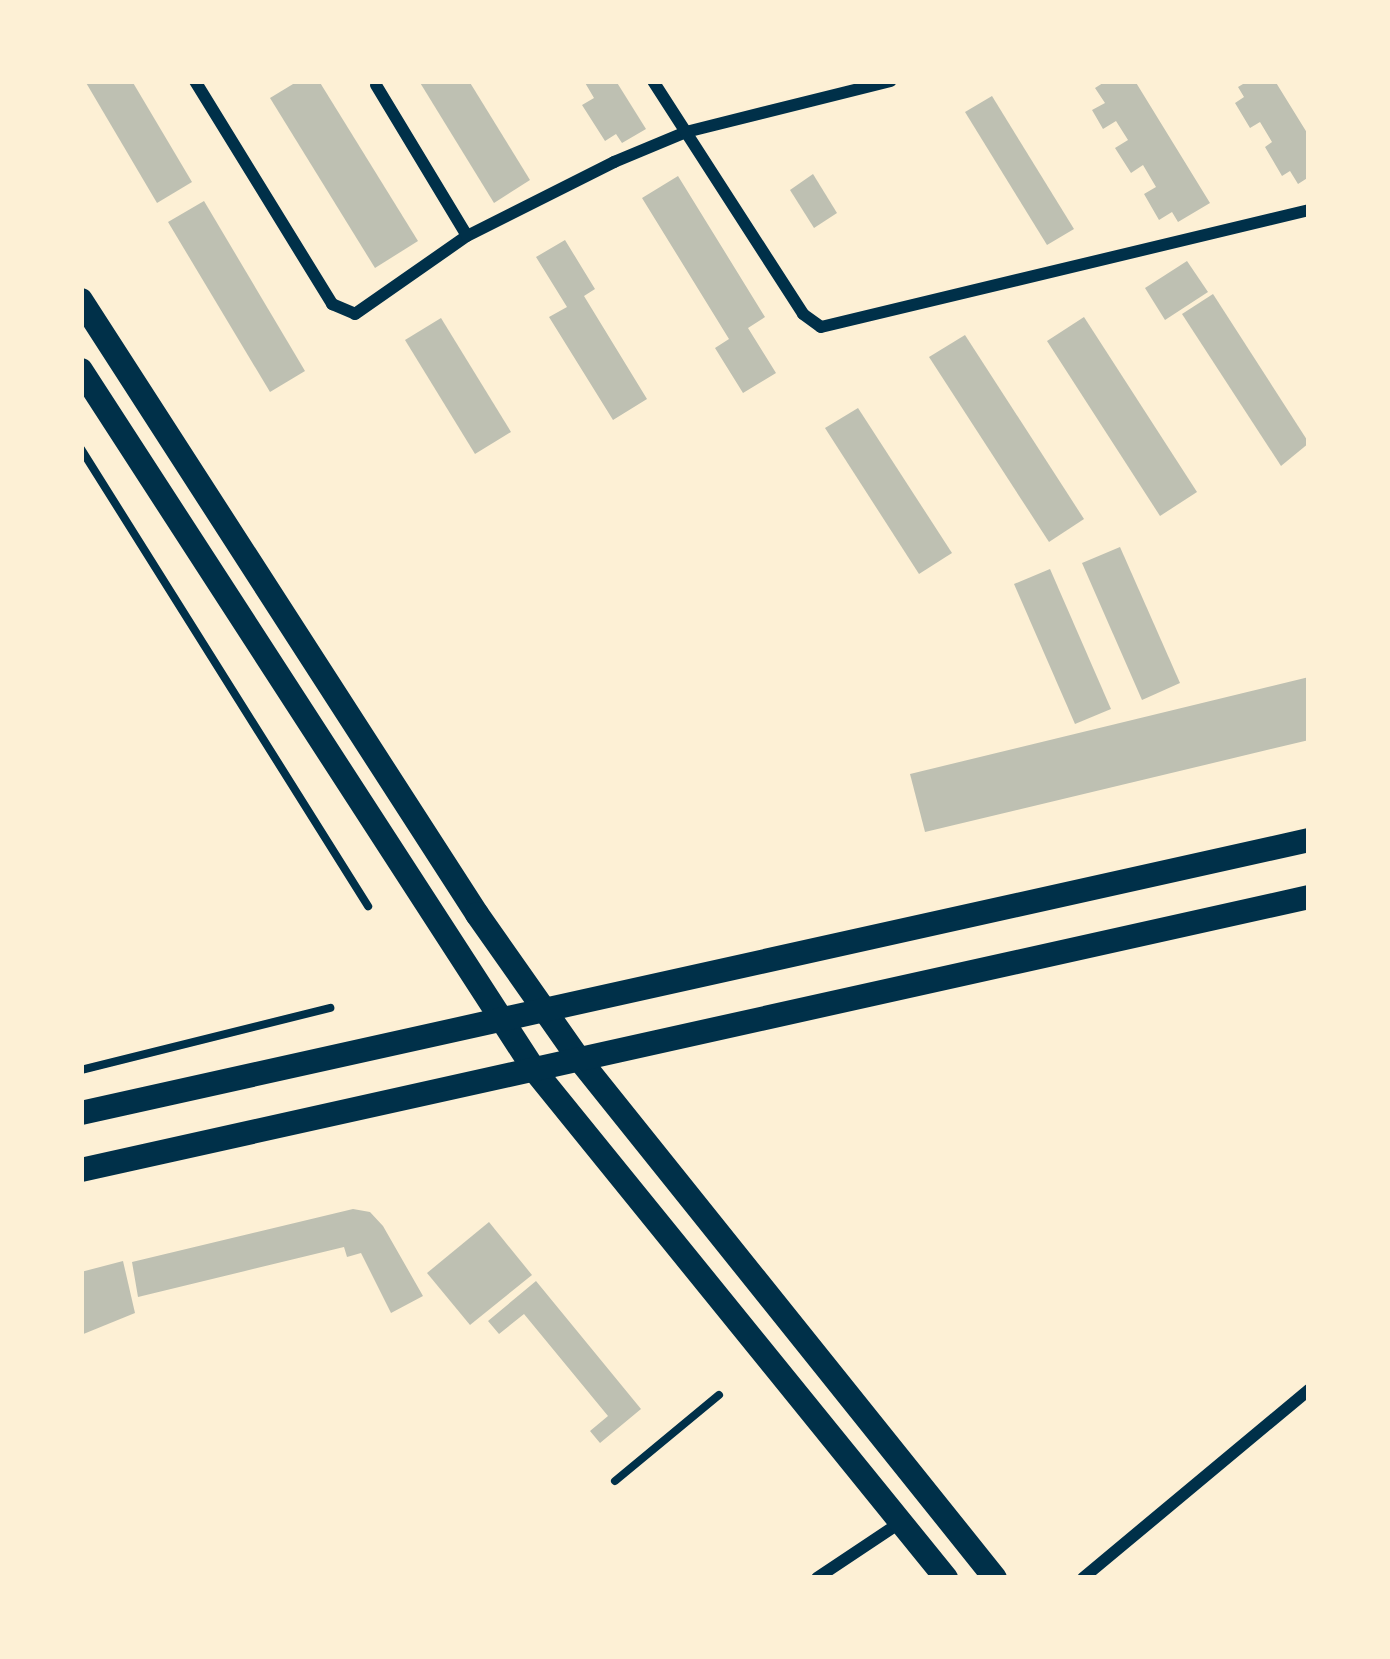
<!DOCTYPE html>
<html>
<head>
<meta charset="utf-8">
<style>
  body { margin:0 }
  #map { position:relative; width:1390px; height:1659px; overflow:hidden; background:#fdf0d5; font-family:"PT Sans",sans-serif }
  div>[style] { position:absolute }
  .building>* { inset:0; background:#bec0b2 }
  .service>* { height:8px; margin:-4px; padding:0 4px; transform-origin:4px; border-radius:4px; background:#003049 }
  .minor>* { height:12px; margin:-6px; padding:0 6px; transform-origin:6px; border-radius:6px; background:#003049 }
  .secondary>* { height:24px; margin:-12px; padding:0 12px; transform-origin:12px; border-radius:12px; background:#003049 }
  .primary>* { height:24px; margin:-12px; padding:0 12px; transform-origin:12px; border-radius:12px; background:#003049 }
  span { translate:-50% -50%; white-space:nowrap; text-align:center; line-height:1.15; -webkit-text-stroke:9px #fdf0d5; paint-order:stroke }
  .frame { position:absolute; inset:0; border:84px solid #fdf0d5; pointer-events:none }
</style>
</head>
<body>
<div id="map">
  <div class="building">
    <i style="clip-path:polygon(85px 81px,132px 81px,192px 182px,157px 203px)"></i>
    <i style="clip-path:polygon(298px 81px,319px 81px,418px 241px,375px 268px,270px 98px)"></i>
    <i style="clip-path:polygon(419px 81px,469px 81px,530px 180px,494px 203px)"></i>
    <i style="clip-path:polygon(584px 81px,616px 81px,646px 129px,622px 143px,616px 134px,605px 141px,582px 105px,594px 98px)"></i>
    <i style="clip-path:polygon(1106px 81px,1135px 81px,1210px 203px,1178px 222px,1172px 212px,1159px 220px,1144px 194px,1156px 187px,1143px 165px,1131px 173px,1115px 148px,1128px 140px,1116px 121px,1103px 129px,1092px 110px,1105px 103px,1095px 88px)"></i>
    <i style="clip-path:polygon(1248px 81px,1275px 81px,1309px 136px,1309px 177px,1298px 184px,1290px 171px,1282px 176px,1265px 147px,1272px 142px,1260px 122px,1250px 128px,1235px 103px,1244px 97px,1238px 87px)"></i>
    <i style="clip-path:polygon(992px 96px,1074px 229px,1047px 245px,965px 112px)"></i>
    <i style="clip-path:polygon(813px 174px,837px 213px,814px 228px,790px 190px)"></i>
    <i style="clip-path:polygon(678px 176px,765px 317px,748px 328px,776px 373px,743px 393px,715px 348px,729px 339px,642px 198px)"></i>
    <i style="clip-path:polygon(204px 201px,305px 371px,270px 392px,168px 222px)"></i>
    <i style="clip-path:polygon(565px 240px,595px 289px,584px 296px,647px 399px,613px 420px,549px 317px,567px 307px,536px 257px)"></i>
    <i style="clip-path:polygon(1187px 261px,1208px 292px,1165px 320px,1145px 288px)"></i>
    <i style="clip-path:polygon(1213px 294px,1309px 443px,1281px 466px,1182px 314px)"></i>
    <i style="clip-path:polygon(1084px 317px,1197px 492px,1160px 516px,1047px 341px)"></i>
    <i style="clip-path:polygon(441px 318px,511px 432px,475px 454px,405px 340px)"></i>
    <i style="clip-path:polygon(965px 335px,1084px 519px,1049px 542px,929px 357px)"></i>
    <i style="clip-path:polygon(858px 408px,952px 553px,919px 574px,825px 428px)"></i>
    <i style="clip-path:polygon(1120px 547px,1180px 683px,1142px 700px,1082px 563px)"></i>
    <i style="clip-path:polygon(1050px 569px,1111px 709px,1075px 724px,1014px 584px)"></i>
    <i style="clip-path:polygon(1309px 677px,1309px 740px,925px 832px,910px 774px)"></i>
    <i style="clip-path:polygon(353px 1209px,370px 1212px,383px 1226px,423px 1296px,391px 1313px,361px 1253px,347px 1257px,344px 1247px,138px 1297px,132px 1262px)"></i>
    <i style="clip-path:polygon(489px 1222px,532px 1275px,470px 1325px,427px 1273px)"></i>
    <i style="clip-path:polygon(123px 1261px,135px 1313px,81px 1335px,81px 1272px)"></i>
    <i style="clip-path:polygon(536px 1281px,641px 1409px,600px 1443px,590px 1431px,608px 1416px,524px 1314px,499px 1334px,488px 1321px)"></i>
  </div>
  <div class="service">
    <i style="left:81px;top:449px;width:540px;rotate:57.87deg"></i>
    <i style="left:81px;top:1070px;width:257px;rotate:-14deg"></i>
    <i style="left:615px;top:1481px;width:135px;rotate:-39.6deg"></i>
  </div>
  <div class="minor">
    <i style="left:195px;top:81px;width:262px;rotate:58.4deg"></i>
    <i style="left:332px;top:304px;width:25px;rotate:23deg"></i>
    <i style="left:355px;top:314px;width:136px;rotate:-34.9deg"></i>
    <i style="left:467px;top:236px;width:165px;rotate:-26.7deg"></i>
    <i style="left:614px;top:162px;width:78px;rotate:-22.6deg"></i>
    <i style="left:686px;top:132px;width:211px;rotate:-14deg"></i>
    <i style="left:653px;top:81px;width:277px;rotate:57.2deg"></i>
    <i style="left:803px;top:314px;width:22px;rotate:36deg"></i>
    <i style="left:821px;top:327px;width:502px;rotate:-13.48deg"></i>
    <i style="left:376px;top:85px;width:176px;rotate:58.9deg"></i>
    <i style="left:817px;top:1578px;width:101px;rotate:-33.7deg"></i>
    <i style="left:1083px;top:1578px;width:294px;rotate:-39.8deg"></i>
  </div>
  <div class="secondary">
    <i style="left:81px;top:300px;width:731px;rotate:57.18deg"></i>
    <i style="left:477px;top:914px;width:177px;rotate:54.9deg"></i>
    <i style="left:579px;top:1059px;width:665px;rotate:51.29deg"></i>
    <i style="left:81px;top:370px;width:835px;rotate:57.07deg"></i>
    <i style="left:535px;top:1071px;width:653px;rotate:50.97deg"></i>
  </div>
  <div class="primary">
    <i style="left:81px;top:1113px;width:1258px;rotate:-12.53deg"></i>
    <i style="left:81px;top:1170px;width:1258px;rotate:-12.53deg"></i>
  </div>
  <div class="frame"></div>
</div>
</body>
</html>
